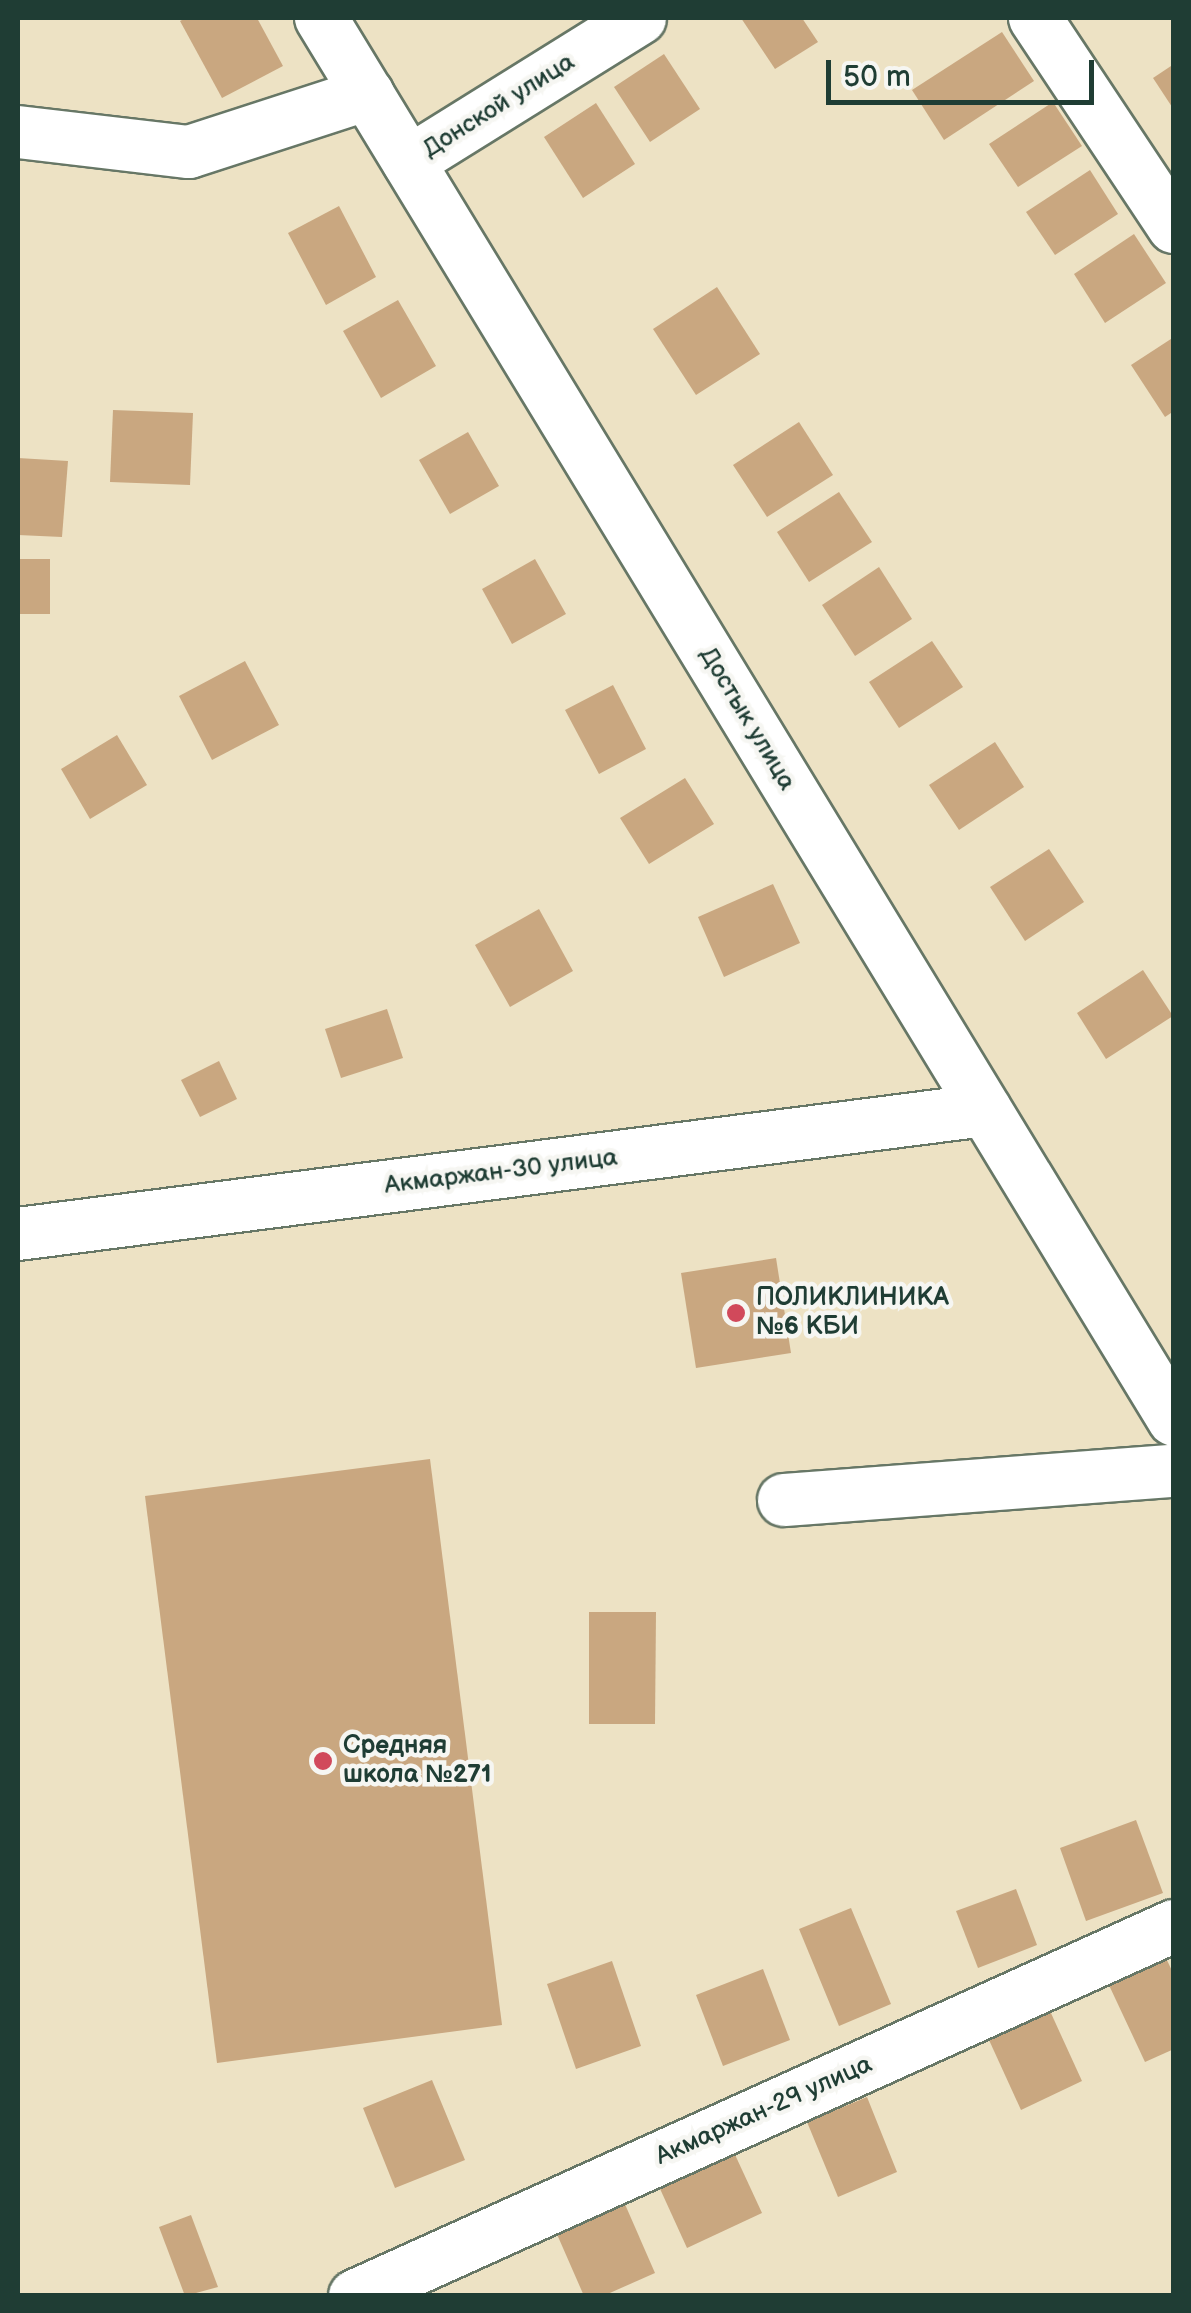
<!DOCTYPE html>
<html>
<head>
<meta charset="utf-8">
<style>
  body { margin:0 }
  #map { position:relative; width:1191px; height:2313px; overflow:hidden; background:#ede2c4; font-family:"Balsamiq Sans",sans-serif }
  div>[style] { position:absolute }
  .building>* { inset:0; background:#c9a780 }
  .roads { filter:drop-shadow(2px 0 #677766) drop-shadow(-2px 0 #677766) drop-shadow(0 2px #677766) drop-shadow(0 -2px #677766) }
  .minor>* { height:52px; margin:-26px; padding:0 26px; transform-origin:26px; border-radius:26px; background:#fff }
  .dots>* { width:28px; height:28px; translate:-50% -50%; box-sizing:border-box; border:5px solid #f6f6f2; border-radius:50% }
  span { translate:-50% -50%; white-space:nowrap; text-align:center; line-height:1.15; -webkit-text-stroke:9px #f6f6f2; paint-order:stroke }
  .street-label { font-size:25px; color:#1f3d34 }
  .poi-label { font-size:25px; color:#1f3d34; font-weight:700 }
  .left { translate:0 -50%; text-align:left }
  .frame { position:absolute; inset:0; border:20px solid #1f3d34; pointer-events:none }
  .scale { position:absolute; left:826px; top:60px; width:268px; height:45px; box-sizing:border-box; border:5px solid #1f3d34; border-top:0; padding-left:12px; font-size:30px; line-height:35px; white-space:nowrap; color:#1f3d34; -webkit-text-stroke:8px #f6f6f2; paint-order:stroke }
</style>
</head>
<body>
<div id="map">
  <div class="building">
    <i style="clip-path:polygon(186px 18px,257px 18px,283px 66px,222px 98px,180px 21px)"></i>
    <i style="clip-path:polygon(741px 18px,802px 18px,818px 42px,775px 69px)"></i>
    <i style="clip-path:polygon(1002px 32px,1034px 81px,944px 140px,912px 90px)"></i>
    <i style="clip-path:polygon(664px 54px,700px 109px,650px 142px,614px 87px)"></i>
    <i style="clip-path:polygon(1174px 64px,1174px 110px,1153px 78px)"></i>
    <i style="clip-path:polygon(1053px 102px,1082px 146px,1018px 187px,989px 144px)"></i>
    <i style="clip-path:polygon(596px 103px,635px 164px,583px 198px,544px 137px)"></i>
    <i style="clip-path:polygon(1090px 170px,1118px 214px,1055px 255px,1026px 212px)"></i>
    <i style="clip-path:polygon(339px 206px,376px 277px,326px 305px,288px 233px)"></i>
    <i style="clip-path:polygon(1134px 234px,1166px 283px,1105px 323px,1074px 274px)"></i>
    <i style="clip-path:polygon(717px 287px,760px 354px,696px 395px,653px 329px)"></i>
    <i style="clip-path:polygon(398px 300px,436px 366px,381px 398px,343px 331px)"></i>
    <i style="clip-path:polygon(1174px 337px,1174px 411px,1165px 417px,1131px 365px)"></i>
    <i style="clip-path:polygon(113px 410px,193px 413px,190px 485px,110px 482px)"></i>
    <i style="clip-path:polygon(799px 422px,833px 475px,767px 517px,733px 465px)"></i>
    <i style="clip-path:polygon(468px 432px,499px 486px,450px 514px,419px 460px)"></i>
    <i style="clip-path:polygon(18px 458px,68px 461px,62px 537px,18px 535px)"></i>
    <i style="clip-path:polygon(839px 492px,872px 542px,809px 582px,777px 532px)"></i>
    <i style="clip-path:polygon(18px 559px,50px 559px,50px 614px,18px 614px)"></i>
    <i style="clip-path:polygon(535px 559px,566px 614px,512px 644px,482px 589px)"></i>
    <i style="clip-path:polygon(879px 567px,912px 619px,855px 656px,822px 605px)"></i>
    <i style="clip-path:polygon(932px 641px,963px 687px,899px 728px,869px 682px)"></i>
    <i style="clip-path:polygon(245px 661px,279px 725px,212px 760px,179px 696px)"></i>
    <i style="clip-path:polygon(613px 685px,646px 749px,599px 774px,565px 710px)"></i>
    <i style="clip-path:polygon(117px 735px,147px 785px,90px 819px,61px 769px)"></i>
    <i style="clip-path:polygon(995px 742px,1024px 787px,959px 830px,929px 785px)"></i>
    <i style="clip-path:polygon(685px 778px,714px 824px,649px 864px,620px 818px)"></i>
    <i style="clip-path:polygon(1049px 849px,1084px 902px,1025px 941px,990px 887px)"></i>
    <i style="clip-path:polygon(773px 884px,800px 943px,724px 977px,698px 917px)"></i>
    <i style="clip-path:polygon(539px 909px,573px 971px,510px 1007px,475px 945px)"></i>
    <i style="clip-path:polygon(1143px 970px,1173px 1016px,1106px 1059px,1077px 1013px)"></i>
    <i style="clip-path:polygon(387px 1009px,403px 1058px,341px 1078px,325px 1029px)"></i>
    <i style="clip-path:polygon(219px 1061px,237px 1099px,200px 1117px,181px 1080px)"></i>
    <i style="clip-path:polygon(776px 1258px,791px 1353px,696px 1368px,681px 1273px)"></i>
    <i style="clip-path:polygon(430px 1459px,502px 2025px,217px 2063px,145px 1496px)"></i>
    <i style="clip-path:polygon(589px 1612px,656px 1612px,655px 1724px,589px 1724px)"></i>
    <i style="clip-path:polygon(1136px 1820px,1163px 1893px,1086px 1921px,1060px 1848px)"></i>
    <i style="clip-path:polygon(1016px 1889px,1037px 1945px,978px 1968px,956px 1911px)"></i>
    <i style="clip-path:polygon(851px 1908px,891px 2004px,839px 2026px,799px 1929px)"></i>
    <i style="clip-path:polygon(1165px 1956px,1174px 1975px,1174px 2049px,1145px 2062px,1108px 1983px)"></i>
    <i style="clip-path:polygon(612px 1961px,641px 2046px,576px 2069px,547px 1984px)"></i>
    <i style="clip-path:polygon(763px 1969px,790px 2040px,723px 2066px,696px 1995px)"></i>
    <i style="clip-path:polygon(1050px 2011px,1082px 2081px,1021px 2110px,989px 2040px)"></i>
    <i style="clip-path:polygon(432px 2080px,465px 2160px,395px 2188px,363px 2108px)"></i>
    <i style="clip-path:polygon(867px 2097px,897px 2172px,838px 2197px,807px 2122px)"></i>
    <i style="clip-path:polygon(731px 2146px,762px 2213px,687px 2248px,656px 2180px)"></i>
    <i style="clip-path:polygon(624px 2202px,655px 2273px,603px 2296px,584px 2296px,556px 2232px)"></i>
    <i style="clip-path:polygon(191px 2215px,218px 2287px,185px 2296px,159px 2227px)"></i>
  </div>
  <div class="roads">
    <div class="minor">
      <i style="left:321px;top:18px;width:1641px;rotate:58.68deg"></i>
      <i style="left:1035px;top:18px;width:251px;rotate:56.4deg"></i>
      <i style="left:18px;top:132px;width:172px;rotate:6.7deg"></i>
      <i style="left:189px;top:152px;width:188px;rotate:-18deg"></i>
      <i style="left:409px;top:162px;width:272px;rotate:-31.9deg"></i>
      <i style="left:18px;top:1234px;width:975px;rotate:-7.31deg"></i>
      <i style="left:784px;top:1500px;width:391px;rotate:-4.3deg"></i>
      <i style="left:355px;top:2296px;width:899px;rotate:-24.31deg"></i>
    </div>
  </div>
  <div class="dots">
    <i style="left:736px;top:1313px;background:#d1495b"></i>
    <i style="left:323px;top:1761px;background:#d1495b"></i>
  </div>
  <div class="street-label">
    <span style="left:499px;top:106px;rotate:-32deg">Донской улица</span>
    <span style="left:747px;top:719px;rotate:59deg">Достык улица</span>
    <span style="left:501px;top:1172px;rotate:-7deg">Акмаржан-30 улица</span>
    <span style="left:764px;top:2111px;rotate:-24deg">Акмаржан-29 улица</span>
  </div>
  <div class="poi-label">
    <span class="left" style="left:756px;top:1313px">ПОЛИКЛИНИКА<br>№6 КБИ</span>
    <span class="left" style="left:343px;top:1761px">Средняя<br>школа №271</span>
  </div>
  <div class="frame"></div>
  <div class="scale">50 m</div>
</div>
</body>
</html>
